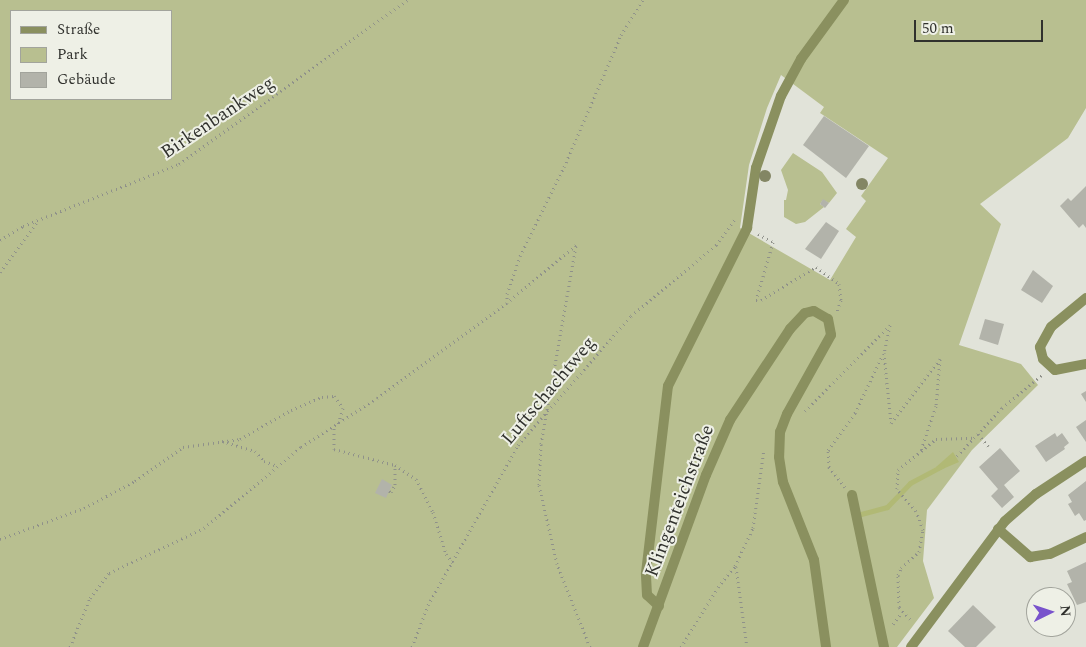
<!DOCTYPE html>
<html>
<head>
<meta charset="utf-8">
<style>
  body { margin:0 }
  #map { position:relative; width:1086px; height:647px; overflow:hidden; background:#e1e3d9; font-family:Spectral,serif }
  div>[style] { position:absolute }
  .green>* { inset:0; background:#b8bf90 }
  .water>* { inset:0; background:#b1b975 }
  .stream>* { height:5px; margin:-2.5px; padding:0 2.5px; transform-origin:2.5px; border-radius:2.5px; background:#b1b975 }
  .building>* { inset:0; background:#b2b3aa }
  .path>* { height:3px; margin-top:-1.5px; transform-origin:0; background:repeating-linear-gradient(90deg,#8f918a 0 1px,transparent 0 5px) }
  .service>* { height:10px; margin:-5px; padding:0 5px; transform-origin:5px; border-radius:5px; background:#8a905f }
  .minor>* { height:10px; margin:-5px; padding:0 5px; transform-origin:5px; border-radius:5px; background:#8a905f }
  .tertiary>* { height:10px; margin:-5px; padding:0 5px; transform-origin:5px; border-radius:5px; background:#8a905f }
  .trees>* { width:12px; height:12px; margin:-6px; border-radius:50%; background:#838664 }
  span { translate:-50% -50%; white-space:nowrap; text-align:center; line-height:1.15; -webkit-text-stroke:4px #eef0e6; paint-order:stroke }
  .street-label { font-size:19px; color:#30312d }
  .legend { position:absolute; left:10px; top:10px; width:162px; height:90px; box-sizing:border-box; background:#eef0e6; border:1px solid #a2a49c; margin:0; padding:6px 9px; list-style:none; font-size:15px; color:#30312d }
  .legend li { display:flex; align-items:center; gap:10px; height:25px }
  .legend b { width:25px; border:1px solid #a2a49c }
  .north { position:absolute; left:1026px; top:587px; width:50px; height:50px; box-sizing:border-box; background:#eef0e6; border:1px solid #a2a49c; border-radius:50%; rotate:86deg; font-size:14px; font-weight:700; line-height:20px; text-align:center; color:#30312d }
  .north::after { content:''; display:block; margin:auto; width:18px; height:22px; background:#7953cc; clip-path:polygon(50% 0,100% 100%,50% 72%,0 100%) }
  .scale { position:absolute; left:914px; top:20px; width:129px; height:22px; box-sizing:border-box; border:2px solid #30312d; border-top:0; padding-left:6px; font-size:15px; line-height:18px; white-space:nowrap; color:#30312d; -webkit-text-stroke:4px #eef0e6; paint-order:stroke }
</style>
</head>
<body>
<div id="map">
  <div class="green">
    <i style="clip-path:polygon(evenodd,0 0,1086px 0,1086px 108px,1068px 138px,980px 204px,1001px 224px,959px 345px,1021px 364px,1038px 385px,972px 450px,927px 510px,923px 561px,934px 598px,897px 647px,0 647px,0 0,11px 11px,171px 11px,171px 99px,11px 99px,11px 11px,0 0,781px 75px,824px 107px,820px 113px,888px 158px,861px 196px,866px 201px,846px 229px,856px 237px,830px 280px,740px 228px,749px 165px,767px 108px,781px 75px)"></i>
    <i style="clip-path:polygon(793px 153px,822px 172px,837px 193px,829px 203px,823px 200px,820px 204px,824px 207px,805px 222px,796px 224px,784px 217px,784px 200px,786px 200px,788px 190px,781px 170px)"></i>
  </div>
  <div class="water">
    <i style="clip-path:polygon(953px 452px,959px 462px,938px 471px,936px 467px)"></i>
  </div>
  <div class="stream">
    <i style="left:861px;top:514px;width:27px;rotate:-15deg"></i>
    <i style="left:887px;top:507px;width:33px;rotate:-46deg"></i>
    <i style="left:910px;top:483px;width:36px;rotate:-28deg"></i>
  </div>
  <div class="building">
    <i style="clip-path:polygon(824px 116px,869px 146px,846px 178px,803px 145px)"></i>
    <i style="clip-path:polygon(1086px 186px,1086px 228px,1083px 224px,1079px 228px,1060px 206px,1068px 198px,1071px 201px)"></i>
    <i style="clip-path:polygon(823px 199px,829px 203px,825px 208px,820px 204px)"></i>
    <i style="clip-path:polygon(826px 222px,839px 231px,821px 259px,805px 249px)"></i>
    <i style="clip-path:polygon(1033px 270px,1053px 286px,1042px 303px,1021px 290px)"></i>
    <i style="clip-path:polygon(985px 319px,1004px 324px,998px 345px,979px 339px)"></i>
    <i style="clip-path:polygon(1086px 391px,1086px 402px,1081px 394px)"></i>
    <i style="clip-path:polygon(1086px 420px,1086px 442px,1076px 427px)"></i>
    <i style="clip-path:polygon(1055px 433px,1057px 437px,1062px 433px,1069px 443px,1064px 447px,1065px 449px,1046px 462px,1035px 446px)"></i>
    <i style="clip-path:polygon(1000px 448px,1020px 471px,1004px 485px,1014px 497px,1002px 508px,991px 496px,998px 489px,979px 467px)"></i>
    <i style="clip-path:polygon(382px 479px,392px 485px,386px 498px,375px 493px)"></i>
    <i style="clip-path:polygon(1086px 481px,1086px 520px,1084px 521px,1079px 513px,1075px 516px,1068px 504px,1072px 502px,1068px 495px)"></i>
    <i style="clip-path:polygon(1086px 562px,1086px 602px,1077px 605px,1067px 584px,1072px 582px,1067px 571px)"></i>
    <i style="clip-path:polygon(973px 605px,996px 627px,976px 647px,965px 647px,948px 631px)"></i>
  </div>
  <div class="path">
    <i style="left:758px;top:234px;width:17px;rotate:28deg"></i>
    <i style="left:773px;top:242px;width:60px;rotate:106.3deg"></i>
    <i style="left:756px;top:300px;width:5px"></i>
    <i style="left:761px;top:300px;width:64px;rotate:-31deg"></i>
    <i style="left:816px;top:267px;width:29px;rotate:36deg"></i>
    <i style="left:839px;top:284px;width:16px;rotate:83deg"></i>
    <i style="left:841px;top:300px;width:12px;rotate:110deg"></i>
    <i style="left:0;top:240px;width:27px;rotate:-31deg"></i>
    <i style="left:23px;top:226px;width:168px;rotate:-21.7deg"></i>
    <i style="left:179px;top:164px;width:281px;rotate:-35.7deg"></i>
    <i style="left:0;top:272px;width:62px;rotate:-53.5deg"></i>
    <i style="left:805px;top:411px;width:121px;rotate:-45.3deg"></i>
    <i style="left:890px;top:325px;width:29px;rotate:102deg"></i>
    <i style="left:884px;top:353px;width:70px;rotate:84.3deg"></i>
    <i style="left:891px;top:423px;width:81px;rotate:-52.6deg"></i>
    <i style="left:940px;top:359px;width:47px;rotate:94.9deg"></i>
    <i style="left:936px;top:406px;width:46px;rotate:108.8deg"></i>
    <i style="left:334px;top:428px;width:21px;rotate:90deg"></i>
    <i style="left:334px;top:449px;width:63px;rotate:14.7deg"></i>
    <i style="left:395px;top:465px;width:25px;rotate:34deg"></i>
    <i style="left:416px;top:479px;width:37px;rotate:63deg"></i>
    <i style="left:433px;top:512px;width:44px;rotate:72.8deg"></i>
    <i style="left:446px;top:554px;width:11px;rotate:52deg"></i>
    <i style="left:978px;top:434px;width:16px;rotate:50deg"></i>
    <i style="left:222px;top:441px;width:34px;rotate:17deg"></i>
    <i style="left:255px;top:451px;width:13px;rotate:48deg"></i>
    <i style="left:264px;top:461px;width:14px;rotate:21deg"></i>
    <i style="left:957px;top:456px;width:25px;rotate:-47deg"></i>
    <i style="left:845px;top:487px;width:26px;rotate:-129deg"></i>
    <i style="left:829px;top:467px;width:17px;rotate:-93deg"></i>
    <i style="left:828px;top:450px;width:46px;rotate:-53.9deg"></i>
    <i style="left:855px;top:413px;width:65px;rotate:-64.6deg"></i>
    <i style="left:389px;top:491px;width:2px;rotate:27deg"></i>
    <i style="left:391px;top:492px;width:8px;rotate:-60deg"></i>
    <i style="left:395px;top:485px;width:20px;rotate:-90deg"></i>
    <i style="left:0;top:539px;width:90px;rotate:-20.3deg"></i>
    <i style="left:84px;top:508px;width:58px;rotate:-27.9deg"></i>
    <i style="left:135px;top:481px;width:59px;rotate:-35.3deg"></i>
    <i style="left:183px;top:447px;width:58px;rotate:-8deg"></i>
    <i style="left:240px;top:439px;width:59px;rotate:-29.6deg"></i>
    <i style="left:291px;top:410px;width:34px;rotate:-23deg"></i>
    <i style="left:322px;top:397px;width:12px;rotate:-5deg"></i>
    <i style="left:334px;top:396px;width:15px;rotate:53deg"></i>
    <i style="left:343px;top:408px;width:17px;rotate:107deg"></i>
    <i style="left:736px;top:567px;width:81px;rotate:82.2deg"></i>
    <i style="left:910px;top:619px;width:16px;rotate:-133deg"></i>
    <i style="left:899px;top:607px;width:32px;rotate:-92deg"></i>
    <i style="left:898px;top:575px;width:8px;rotate:-67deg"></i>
    <i style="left:901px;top:568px;width:24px;rotate:-42deg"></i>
    <i style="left:919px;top:552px;width:22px;rotate:-80deg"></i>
    <i style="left:923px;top:530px;width:20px;rotate:-110deg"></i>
    <i style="left:916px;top:511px;width:29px;rotate:-131deg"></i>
    <i style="left:897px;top:489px;width:19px;rotate:-87deg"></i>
    <i style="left:898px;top:470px;width:49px;rotate:-39.2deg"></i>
    <i style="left:936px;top:439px;width:38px;rotate:-2deg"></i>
    <i style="left:974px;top:438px;width:41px;rotate:-47deg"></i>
    <i style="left:1002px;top:408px;width:53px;rotate:-39.7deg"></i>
    <i style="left:893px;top:624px;width:15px;rotate:-53deg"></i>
    <i style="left:70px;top:647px;width:53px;rotate:-67.8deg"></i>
    <i style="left:90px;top:598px;width:31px;rotate:-53deg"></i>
    <i style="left:109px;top:573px;width:105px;rotate:-25.3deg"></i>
    <i style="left:204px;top:528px;width:126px;rotate:-39.9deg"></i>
    <i style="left:301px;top:447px;width:90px;rotate:-32.8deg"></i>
    <i style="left:377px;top:398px;width:161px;rotate:-36.2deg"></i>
    <i style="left:412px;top:647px;width:45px;rotate:-69.1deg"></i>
    <i style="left:428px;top:605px;width:184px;rotate:-60.6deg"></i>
    <i style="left:518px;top:445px;width:171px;rotate:-48.8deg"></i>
    <i style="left:631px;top:316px;width:111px;rotate:-39.9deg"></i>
    <i style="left:716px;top:245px;width:31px;rotate:-54deg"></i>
    <i style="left:590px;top:647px;width:89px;rotate:-111.7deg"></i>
    <i style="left:557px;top:564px;width:81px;rotate:-102.8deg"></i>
    <i style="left:539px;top:485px;width:41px;rotate:-87.2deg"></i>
    <i style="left:541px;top:444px;width:202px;rotate:-80deg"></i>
    <i style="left:576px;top:245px;width:90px;rotate:140deg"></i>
    <i style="left:507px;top:303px;width:9px;rotate:-90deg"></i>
    <i style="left:507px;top:294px;width:40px;rotate:-71.1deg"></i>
    <i style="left:520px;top:256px;width:99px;rotate:-63.7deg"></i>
    <i style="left:564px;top:167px;width:144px;rotate:-66.6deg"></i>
    <i style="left:621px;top:35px;width:41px;rotate:-57.8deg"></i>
    <i style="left:681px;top:647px;width:70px;rotate:-58.3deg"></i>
    <i style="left:718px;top:587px;width:27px;rotate:-51deg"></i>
    <i style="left:735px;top:566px;width:42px;rotate:-64.7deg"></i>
    <i style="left:753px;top:528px;width:80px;rotate:-82.1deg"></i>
  </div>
  <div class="service">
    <i style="left:852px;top:495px;width:155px;rotate:78.1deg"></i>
  </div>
  <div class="minor">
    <i style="left:998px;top:529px;width:43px;rotate:41.2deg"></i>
    <i style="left:1030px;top:557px;width:20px;rotate:-9deg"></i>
    <i style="left:1050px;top:554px;width:40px;rotate:-25deg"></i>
    <i style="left:659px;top:606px;width:16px;rotate:-137deg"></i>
    <i style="left:647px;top:595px;width:22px;rotate:-93deg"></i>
    <i style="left:646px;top:573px;width:188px;rotate:-83.3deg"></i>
    <i style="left:668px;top:386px;width:177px;rotate:-63.4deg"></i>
    <i style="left:747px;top:228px;width:61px;rotate:-81.5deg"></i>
    <i style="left:756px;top:168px;width:76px;rotate:-70.9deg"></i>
    <i style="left:781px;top:96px;width:42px;rotate:-61.6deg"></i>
    <i style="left:801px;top:59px;width:73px;rotate:-53.9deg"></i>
  </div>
  <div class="tertiary">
    <i style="left:1086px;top:298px;width:45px;rotate:140.4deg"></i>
    <i style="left:1051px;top:327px;width:23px;rotate:119deg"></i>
    <i style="left:1040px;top:347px;width:12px;rotate:76deg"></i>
    <i style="left:1043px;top:359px;width:16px;rotate:43deg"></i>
    <i style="left:1055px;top:370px;width:32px;rotate:-11deg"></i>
    <i style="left:643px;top:647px;width:183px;rotate:-69.9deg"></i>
    <i style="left:706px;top:475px;width:60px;rotate:-66.4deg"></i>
    <i style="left:730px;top:420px;width:109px;rotate:-56.6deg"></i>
    <i style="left:790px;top:329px;width:22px;rotate:-47deg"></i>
    <i style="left:805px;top:313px;width:9px;rotate:-13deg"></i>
    <i style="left:814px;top:311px;width:16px;rotate:30deg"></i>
    <i style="left:828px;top:319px;width:16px;rotate:79deg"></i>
    <i style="left:831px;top:335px;width:90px;rotate:119.1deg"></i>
    <i style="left:787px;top:414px;width:19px;rotate:111deg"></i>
    <i style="left:780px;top:432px;width:25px;rotate:92deg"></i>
    <i style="left:779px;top:457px;width:25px;rotate:81deg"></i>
    <i style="left:783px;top:482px;width:84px;rotate:68.3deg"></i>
    <i style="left:814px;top:560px;width:88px;rotate:82.1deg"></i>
    <i style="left:911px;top:647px;width:157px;rotate:-53.3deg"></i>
    <i style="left:1005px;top:521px;width:41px;rotate:-41.1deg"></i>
    <i style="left:1036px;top:494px;width:60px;rotate:-33.4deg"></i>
  </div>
  <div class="trees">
    <i style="left:765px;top:176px"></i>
    <i style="left:862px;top:184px"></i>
  </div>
  <div class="street-label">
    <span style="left:218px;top:118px;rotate:-34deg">Birkenbankweg</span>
    <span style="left:549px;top:391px;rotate:-50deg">Luftschachtweg</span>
    <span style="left:680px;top:501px;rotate:-69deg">Klingenteichstraße</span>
  </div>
  <ul class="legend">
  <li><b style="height:6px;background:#8a905f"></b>Straße</li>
  <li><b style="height:14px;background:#b8bf90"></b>Park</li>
  <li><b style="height:14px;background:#b2b3aa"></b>Gebäude</li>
  </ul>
  <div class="north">N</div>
  <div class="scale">50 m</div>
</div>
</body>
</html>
